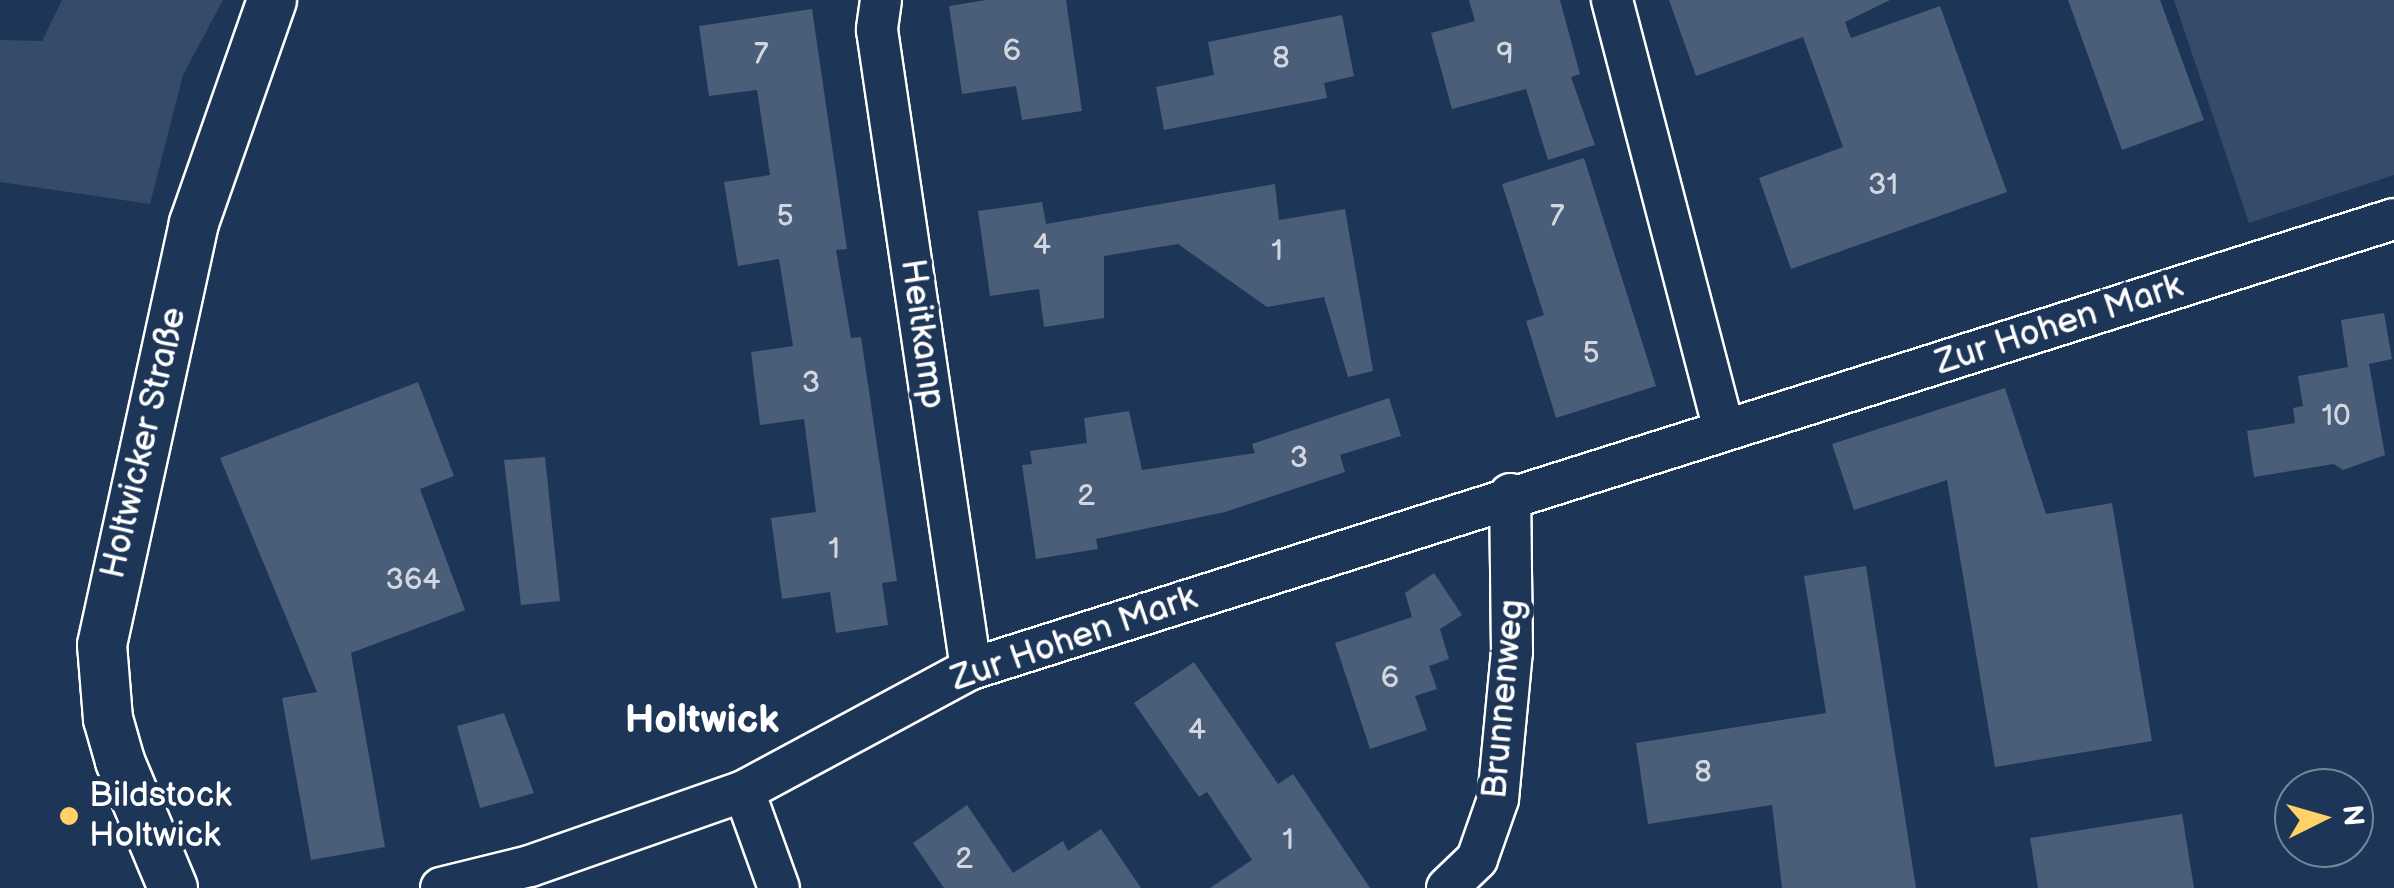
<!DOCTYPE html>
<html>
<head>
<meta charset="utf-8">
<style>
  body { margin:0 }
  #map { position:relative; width:2394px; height:888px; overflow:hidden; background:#1d3557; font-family:"Balsamiq Sans",sans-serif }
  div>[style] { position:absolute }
  .green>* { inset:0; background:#364b69 }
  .building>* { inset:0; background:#4a5d79 }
  .roads { filter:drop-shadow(2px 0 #fff) drop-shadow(-2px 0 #fff) drop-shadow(0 2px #fff) drop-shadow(0 -2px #fff) }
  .minor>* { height:40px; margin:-20px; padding:0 20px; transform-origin:20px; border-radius:20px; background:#1d3557 }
  .tertiary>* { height:48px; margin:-24px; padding:0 24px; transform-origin:24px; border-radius:24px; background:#1d3557 }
  .dots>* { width:28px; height:28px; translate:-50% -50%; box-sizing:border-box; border:5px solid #1d3557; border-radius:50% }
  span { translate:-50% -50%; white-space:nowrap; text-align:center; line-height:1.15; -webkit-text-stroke:10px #1d3557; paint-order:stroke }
  .number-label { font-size:30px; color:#d2d6de }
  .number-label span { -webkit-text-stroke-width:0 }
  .street-label { font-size:35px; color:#fff }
  .poi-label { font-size:35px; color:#fff }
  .left { translate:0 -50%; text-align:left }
  .quarter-label { font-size:40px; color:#fff; font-weight:700 }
  .north { position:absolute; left:2274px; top:768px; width:100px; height:100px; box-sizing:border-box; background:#1d3557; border:2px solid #77869a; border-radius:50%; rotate:85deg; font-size:28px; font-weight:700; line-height:40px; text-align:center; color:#fff }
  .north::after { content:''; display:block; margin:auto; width:35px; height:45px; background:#ffd166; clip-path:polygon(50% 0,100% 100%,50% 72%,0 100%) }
</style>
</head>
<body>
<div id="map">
  <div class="green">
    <i style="clip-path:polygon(62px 0,223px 0,183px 75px,150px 204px,0 182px,0 40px,42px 41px)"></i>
    <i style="clip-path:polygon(2174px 0,2394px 0,2394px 175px,2249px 223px)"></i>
  </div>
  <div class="building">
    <i style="clip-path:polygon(986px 0,1066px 0,1082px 111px,1022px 120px,1016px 86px,962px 94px,949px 6px)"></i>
    <i style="clip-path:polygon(1469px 0,1560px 0,1580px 74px,1571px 77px,1595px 145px,1548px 160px,1526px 89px,1452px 109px,1431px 33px,1475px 21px)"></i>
    <i style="clip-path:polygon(1669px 0,1890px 0,1845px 22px,1851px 38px,1940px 6px,2007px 192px,1791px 269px,1759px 178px,1843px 147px,1803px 37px,1696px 76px)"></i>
    <i style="clip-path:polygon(2068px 0,2160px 0,2204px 120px,2122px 150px)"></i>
    <i style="clip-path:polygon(812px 9px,847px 249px,836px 250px,851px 338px,861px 337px,897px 581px,882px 583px,888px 625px,836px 633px,830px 592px,782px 599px,771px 518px,816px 512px,804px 419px,760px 425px,751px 352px,793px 346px,779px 259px,738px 266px,724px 182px,770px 175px,757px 90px,709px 96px,699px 26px)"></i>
    <i style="clip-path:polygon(1342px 15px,1354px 76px,1324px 83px,1327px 98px,1164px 130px,1156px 87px,1214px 75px,1208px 42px)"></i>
    <i style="clip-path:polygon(1584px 158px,1656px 386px,1556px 418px,1526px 321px,1544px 315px,1502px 184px)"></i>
    <i style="clip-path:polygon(1275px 184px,1279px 220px,1345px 209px,1373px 371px,1348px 377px,1324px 297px,1267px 307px,1178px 244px,1104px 256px,1104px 318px,1044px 327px,1039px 289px,990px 296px,978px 211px,1042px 202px,1046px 224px)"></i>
    <i style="clip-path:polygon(2384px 313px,2392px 359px,2369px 364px,2385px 455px,2343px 470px,2334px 464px,2254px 477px,2247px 431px,2295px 423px,2293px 408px,2303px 406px,2298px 376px,2348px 367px,2341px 320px)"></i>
    <i style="clip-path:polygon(418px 382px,454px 476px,420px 489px,465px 610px,351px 653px,385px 847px,311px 860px,282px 698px,317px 692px,220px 458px)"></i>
    <i style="clip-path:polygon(2005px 388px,2046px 514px,2112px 503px,2152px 741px,1995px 767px,1947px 480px,1854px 510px,1832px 444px)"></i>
    <i style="clip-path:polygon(1389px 398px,1401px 436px,1340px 455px,1345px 472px,1225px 512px,1096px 539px,1098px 549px,1036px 559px,1022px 465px,1032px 464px,1030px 451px,1087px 443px,1084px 418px,1129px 411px,1142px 470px,1255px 453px,1252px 444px)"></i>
    <i style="clip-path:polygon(545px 457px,560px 601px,521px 605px,504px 460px)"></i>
    <i style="clip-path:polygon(1866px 566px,1916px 888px,1782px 888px,1772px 805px,1648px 824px,1636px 743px,1826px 713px,1804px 576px)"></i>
    <i style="clip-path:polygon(1434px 573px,1462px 615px,1440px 629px,1449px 659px,1429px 666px,1437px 689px,1415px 696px,1427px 730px,1370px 749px,1335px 643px,1412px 617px,1405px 593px)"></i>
    <i style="clip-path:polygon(1194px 662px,1278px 784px,1293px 774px,1370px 888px,1210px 888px,1252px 860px,1207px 792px,1199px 797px,1134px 703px)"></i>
    <i style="clip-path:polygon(504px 713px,534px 793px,480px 808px,457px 726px)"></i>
    <i style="clip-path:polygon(967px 805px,1013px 873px,1063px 841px,1068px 851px,1101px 829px,1141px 888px,944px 888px,913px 843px)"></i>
    <i style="clip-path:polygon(2182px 814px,2194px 888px,2038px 888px,2030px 838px)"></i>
  </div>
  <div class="roads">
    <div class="minor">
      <i style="left:881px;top:0;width:30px;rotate:98deg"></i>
      <i style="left:877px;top:30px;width:646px;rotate:81.63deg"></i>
      <i style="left:1612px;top:0;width:443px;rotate:75.4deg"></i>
      <i style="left:744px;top:791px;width:103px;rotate:70.2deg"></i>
      <i style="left:441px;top:888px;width:92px;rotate:-13.9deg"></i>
      <i style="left:530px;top:866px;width:227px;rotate:-19.3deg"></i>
      <i style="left:744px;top:791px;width:258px;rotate:-28.3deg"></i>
      <i style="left:971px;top:669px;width:1492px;rotate:-17.55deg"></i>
      <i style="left:1447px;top:888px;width:42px;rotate:-44deg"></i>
      <i style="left:1477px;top:859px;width:64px;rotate:-70.7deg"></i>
      <i style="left:1498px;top:799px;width:148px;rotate:-84.6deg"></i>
      <i style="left:1512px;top:652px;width:158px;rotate:-90.7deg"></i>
    </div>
    <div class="tertiary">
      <i style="left:173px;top:888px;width:138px;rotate:-112.7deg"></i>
      <i style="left:120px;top:761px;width:44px;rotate:-105.9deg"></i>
      <i style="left:108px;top:719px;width:74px;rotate:-94.6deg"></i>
      <i style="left:102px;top:645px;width:432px;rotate:-77.7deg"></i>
      <i style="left:194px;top:223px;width:236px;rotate:-70.7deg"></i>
    </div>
  </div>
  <div class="dots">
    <i style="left:69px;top:816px;background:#ffd166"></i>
  </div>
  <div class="number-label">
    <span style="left:1012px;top:51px">6</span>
    <span style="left:761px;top:54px">7</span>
    <span style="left:1505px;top:54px">9</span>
    <span style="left:1281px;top:58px">8</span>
    <span style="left:1883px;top:185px">31</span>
    <span style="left:785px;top:216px">5</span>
    <span style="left:1557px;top:216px">7</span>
    <span style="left:1042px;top:245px">4</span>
    <span style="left:1277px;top:251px">1</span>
    <span style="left:1591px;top:353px">5</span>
    <span style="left:811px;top:383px">3</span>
    <span style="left:2336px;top:416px">10</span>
    <span style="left:1299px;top:458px">3</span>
    <span style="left:1086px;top:496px">2</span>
    <span style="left:834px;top:549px">1</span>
    <span style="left:413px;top:580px">364</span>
    <span style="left:1390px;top:678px">6</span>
    <span style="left:1197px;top:730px">4</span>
    <span style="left:1703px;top:772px">8</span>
    <span style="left:1288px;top:840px">1</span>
    <span style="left:964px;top:859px">2</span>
  </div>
  <div class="street-label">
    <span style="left:2059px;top:325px;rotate:-18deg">Zur Hohen Mark</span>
    <span style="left:922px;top:334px;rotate:82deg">Heitkamp</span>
    <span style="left:144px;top:443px;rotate:-77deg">Holtwicker Straße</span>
    <span style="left:1074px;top:639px;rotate:-19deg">Zur Hohen Mark</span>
    <span style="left:1504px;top:699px;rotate:-85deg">Brunnenweg</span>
  </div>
  <div class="poi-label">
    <span class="left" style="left:89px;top:816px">Bildstock<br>Holtwick</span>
  </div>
  <div class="quarter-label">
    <span style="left:702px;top:720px">Holtwick</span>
  </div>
  <div class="north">N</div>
</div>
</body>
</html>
